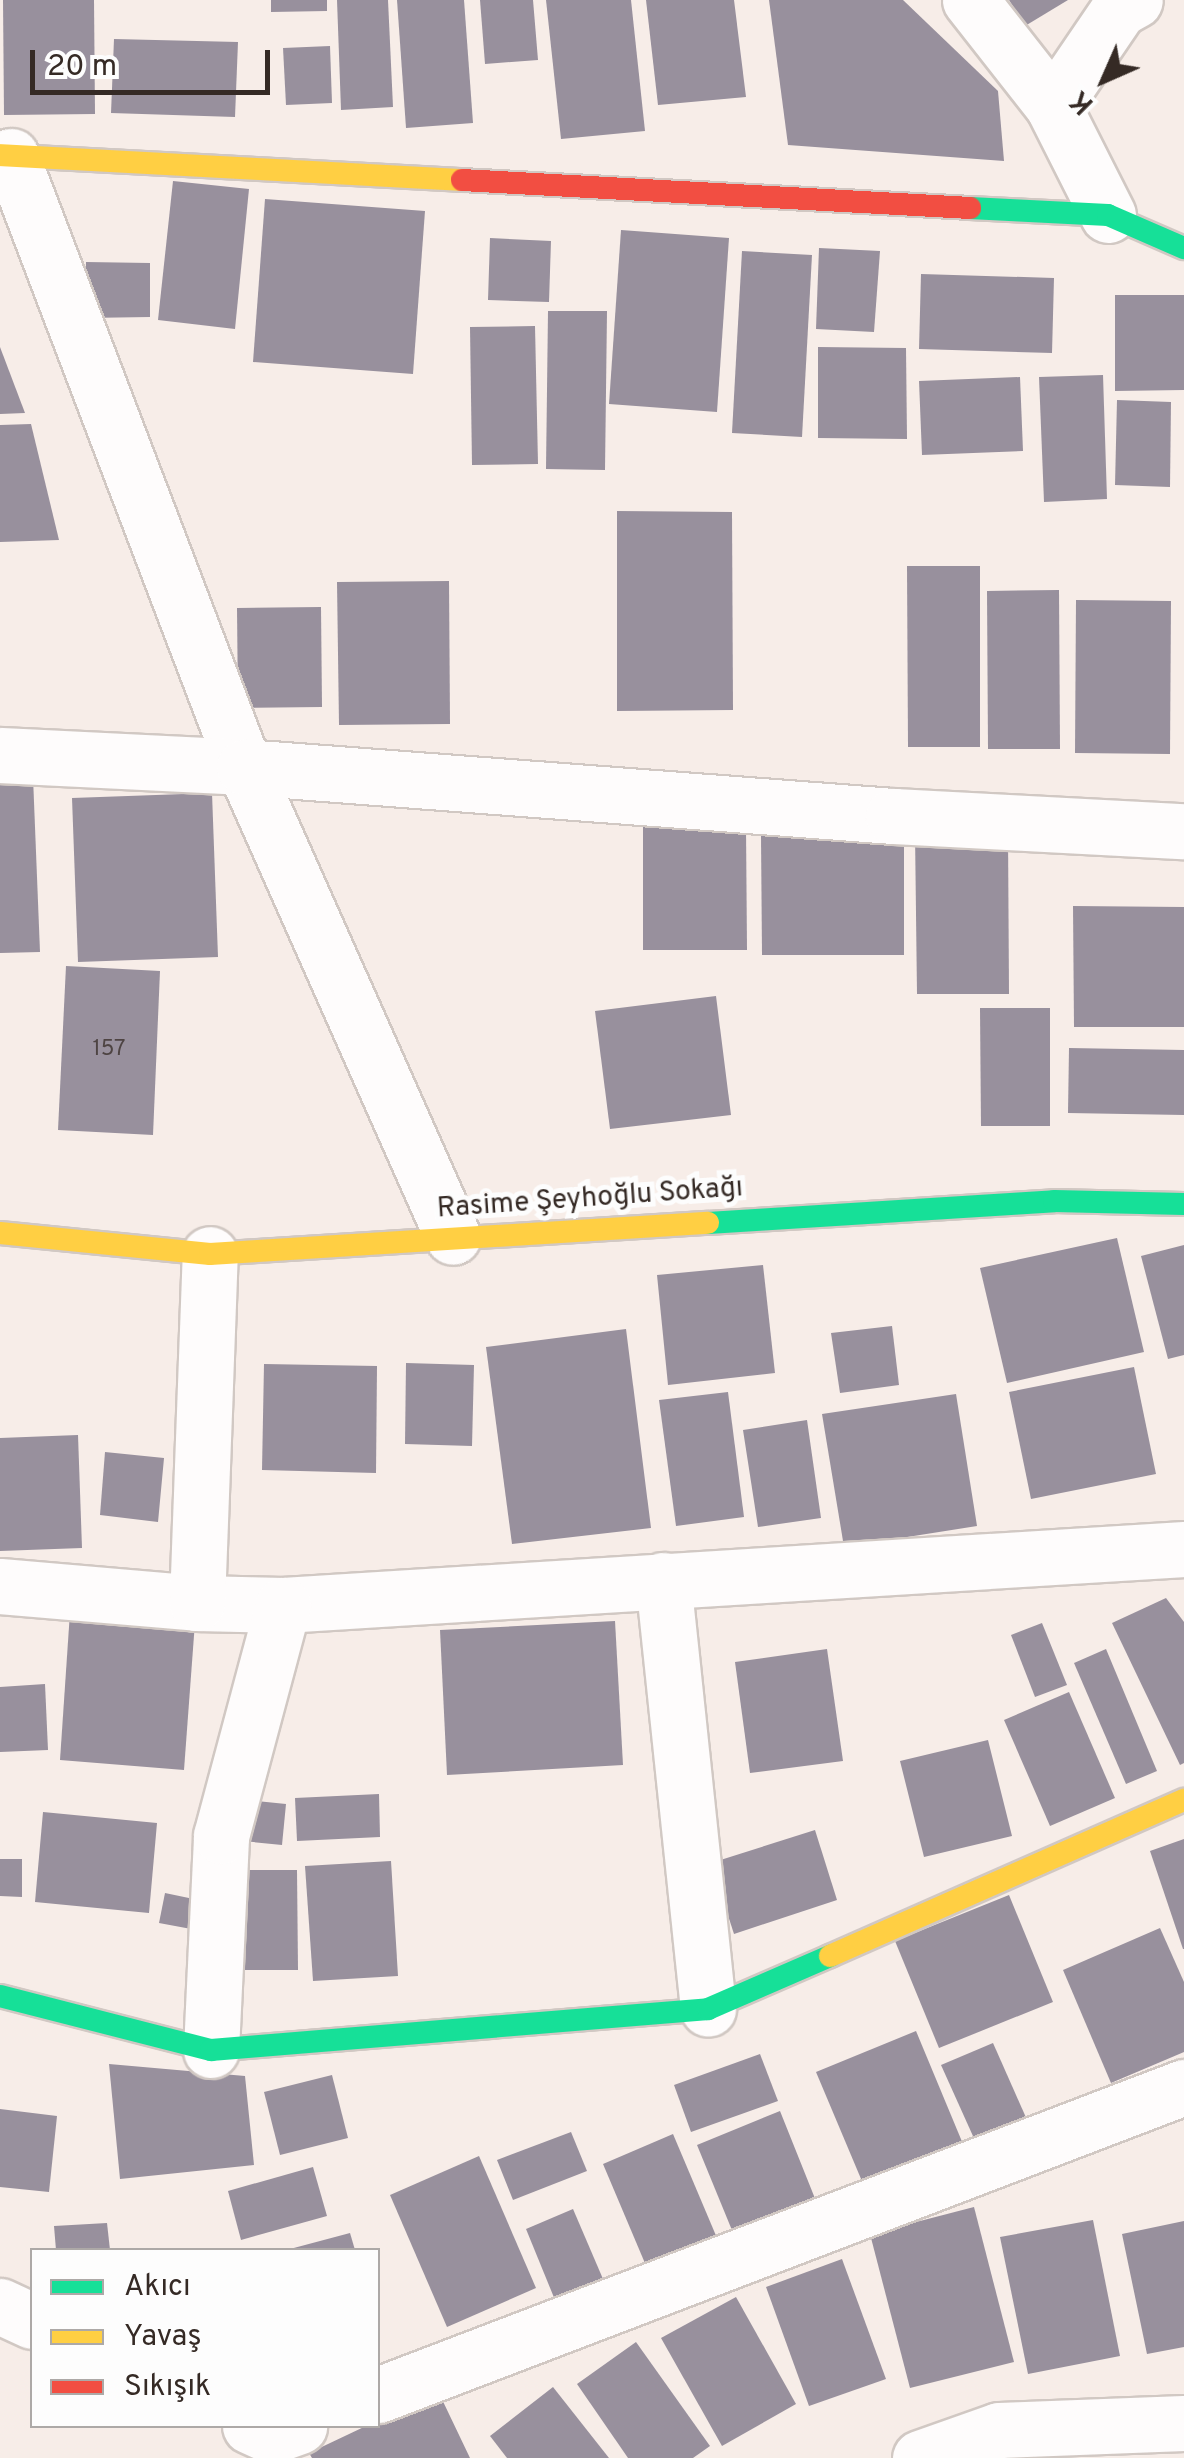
<!DOCTYPE html>
<html>
<head>
<meta charset="utf-8">
<style>
  body { margin:0 }
  #map { position:relative; width:1184px; height:2458px; overflow:hidden; background:#f7ede8; font-family:Overpass,sans-serif }
  div>[style] { position:absolute }
  .building>* { inset:0; background:#98909d }
  .roads { filter:drop-shadow(2px 0 #d1c8c3) drop-shadow(-2px 0 #d1c8c3) drop-shadow(0 2px #d1c8c3) drop-shadow(0 -2px #d1c8c3) }
  .street>* { height:55px; margin:-27.5px; padding:0 27.5px; transform-origin:27.5px; border-radius:27.5px; background:#fefcfc }
  .fast>* { height:22px; margin:-11px; padding:0 11px; transform-origin:11px; border-radius:11px; background:#16e098 }
  .slow>* { height:22px; margin:-11px; padding:0 11px; transform-origin:11px; border-radius:11px; background:#ffcf43 }
  .jam>* { height:22px; margin:-11px; padding:0 11px; transform-origin:11px; border-radius:11px; background:#f24e42 }
  span { translate:-50% -50%; white-space:nowrap; text-align:center; line-height:1.15; -webkit-text-stroke:10px #fdfdfd; paint-order:stroke }
  .number-label { font-size:22px; color:#4e4443 }
  .number-label span { -webkit-text-stroke-width:0 }
  .street-label { font-size:28px; color:#352a25 }
  .legend { position:absolute; left:30px; top:2248px; width:350px; height:180px; box-sizing:border-box; background:#fdfdfd; border:2px solid #ada9a7; margin:0; padding:12px 18px; list-style:none; font-size:30px; color:#352a25 }
  .legend li { display:flex; align-items:center; gap:20px; height:50px }
  .legend b { width:50px; border:2px solid #ada9a7 }
  .north { position:absolute; left:1054px; top:30px; width:100px; height:100px; -webkit-text-stroke:8px #fdfdfd; paint-order:stroke; rotate:225deg; font-size:28px; font-weight:700; line-height:40px; text-align:center; color:#352a25 }
  .north::after { content:''; display:block; margin:auto; width:35px; height:45px; background:#352a25; clip-path:polygon(50% 0,100% 100%,50% 72%,0 100%) }
  .scale { position:absolute; left:30px; top:50px; width:240px; height:45px; box-sizing:border-box; border:5px solid #352a25; border-top:0; padding-left:12px; font-size:30px; line-height:35px; white-space:nowrap; color:#352a25; -webkit-text-stroke:8px #fdfdfd; paint-order:stroke }
</style>
</head>
<body>
<div id="map">
  <div class="building">
    <i style="clip-path:polygon(3px 0,94px 0,95px 114px,4px 115px)"></i>
    <i style="clip-path:polygon(271px 0,327px 0,327px 11px,271px 12px)"></i>
    <i style="clip-path:polygon(337px 0,388px 0,393px 107px,341px 110px)"></i>
    <i style="clip-path:polygon(397px 0,464px 0,473px 123px,406px 128px)"></i>
    <i style="clip-path:polygon(480px 0,533px 0,538px 60px,485px 64px)"></i>
    <i style="clip-path:polygon(546px 0,631px 0,645px 131px,561px 139px)"></i>
    <i style="clip-path:polygon(646px 0,734px 0,746px 97px,658px 105px)"></i>
    <i style="clip-path:polygon(769px 0,903px 0,998px 91px,1004px 161px,788px 145px)"></i>
    <i style="clip-path:polygon(1009px 0,1068px 0,1025px 26px)"></i>
    <i style="clip-path:polygon(114px 39px,238px 42px,235px 117px,111px 113px)"></i>
    <i style="clip-path:polygon(330px 46px,332px 103px,286px 105px,283px 48px)"></i>
    <i style="clip-path:polygon(173px 181px,249px 189px,235px 329px,158px 320px)"></i>
    <i style="clip-path:polygon(265px 199px,425px 211px,413px 374px,253px 362px)"></i>
    <i style="clip-path:polygon(621px 230px,729px 238px,717px 412px,609px 404px)"></i>
    <i style="clip-path:polygon(490px 238px,551px 241px,549px 302px,488px 300px)"></i>
    <i style="clip-path:polygon(819px 248px,880px 251px,874px 332px,816px 329px)"></i>
    <i style="clip-path:polygon(742px 251px,812px 255px,802px 437px,732px 433px)"></i>
    <i style="clip-path:polygon(86px 262px,150px 263px,150px 317px,85px 318px)"></i>
    <i style="clip-path:polygon(921px 274px,1054px 278px,1052px 353px,919px 349px)"></i>
    <i style="clip-path:polygon(1115px 295px,1184px 295px,1184px 390px,1115px 391px)"></i>
    <i style="clip-path:polygon(548px 311px,607px 311px,605px 470px,546px 469px)"></i>
    <i style="clip-path:polygon(535px 326px,538px 464px,472px 465px,470px 327px)"></i>
    <i style="clip-path:polygon(0 347px,25px 413px,0 414px)"></i>
    <i style="clip-path:polygon(818px 347px,906px 348px,907px 439px,818px 438px)"></i>
    <i style="clip-path:polygon(1103px 375px,1107px 499px,1044px 502px,1039px 377px)"></i>
    <i style="clip-path:polygon(1020px 377px,1023px 451px,922px 455px,919px 381px)"></i>
    <i style="clip-path:polygon(1117px 400px,1171px 402px,1170px 487px,1115px 485px)"></i>
    <i style="clip-path:polygon(31px 424px,59px 540px,0 542px,0 425px)"></i>
    <i style="clip-path:polygon(617px 511px,732px 512px,733px 710px,617px 711px)"></i>
    <i style="clip-path:polygon(907px 566px,980px 566px,980px 747px,908px 747px)"></i>
    <i style="clip-path:polygon(449px 581px,450px 724px,339px 725px,337px 582px)"></i>
    <i style="clip-path:polygon(1059px 590px,1060px 749px,988px 749px,987px 591px)"></i>
    <i style="clip-path:polygon(1076px 600px,1171px 601px,1170px 754px,1075px 753px)"></i>
    <i style="clip-path:polygon(321px 607px,322px 707px,238px 708px,237px 608px)"></i>
    <i style="clip-path:polygon(33px 777px,40px 952px,0 953px,0 778px)"></i>
    <i style="clip-path:polygon(212px 793px,218px 957px,78px 962px,72px 798px)"></i>
    <i style="clip-path:polygon(643px 827px,746px 827px,747px 950px,643px 950px)"></i>
    <i style="clip-path:polygon(1008px 832px,1009px 994px,917px 994px,915px 833px)"></i>
    <i style="clip-path:polygon(761px 836px,904px 836px,904px 955px,762px 955px)"></i>
    <i style="clip-path:polygon(1073px 906px,1184px 907px,1184px 1027px,1074px 1027px)"></i>
    <i style="clip-path:polygon(66px 966px,160px 971px,153px 1135px,58px 1130px)"></i>
    <i style="clip-path:polygon(716px 996px,731px 1115px,610px 1129px,595px 1011px)"></i>
    <i style="clip-path:polygon(980px 1008px,1050px 1008px,1050px 1126px,981px 1126px)"></i>
    <i style="clip-path:polygon(1069px 1048px,1184px 1050px,1184px 1115px,1068px 1113px)"></i>
    <i style="clip-path:polygon(1117px 1238px,1144px 1352px,1007px 1383px,980px 1268px)"></i>
    <i style="clip-path:polygon(1184px 1245px,1184px 1355px,1168px 1359px,1141px 1256px)"></i>
    <i style="clip-path:polygon(763px 1265px,775px 1373px,668px 1385px,657px 1275px)"></i>
    <i style="clip-path:polygon(892px 1326px,899px 1385px,840px 1393px,831px 1333px)"></i>
    <i style="clip-path:polygon(626px 1329px,651px 1528px,512px 1544px,486px 1347px)"></i>
    <i style="clip-path:polygon(406px 1363px,474px 1365px,472px 1446px,405px 1444px)"></i>
    <i style="clip-path:polygon(264px 1364px,377px 1366px,376px 1473px,262px 1470px)"></i>
    <i style="clip-path:polygon(1134px 1367px,1156px 1474px,1031px 1499px,1009px 1392px)"></i>
    <i style="clip-path:polygon(728px 1392px,744px 1517px,676px 1526px,659px 1400px)"></i>
    <i style="clip-path:polygon(956px 1394px,977px 1526px,844px 1547px,822px 1414px)"></i>
    <i style="clip-path:polygon(807px 1420px,821px 1518px,758px 1527px,743px 1430px)"></i>
    <i style="clip-path:polygon(78px 1435px,82px 1548px,0 1551px,0 1438px)"></i>
    <i style="clip-path:polygon(105px 1452px,164px 1458px,158px 1522px,100px 1515px)"></i>
    <i style="clip-path:polygon(1166px 1598px,1184px 1622px,1184px 1763px,1180px 1765px,1112px 1623px)"></i>
    <i style="clip-path:polygon(70px 1612px,195px 1622px,184px 1770px,60px 1760px)"></i>
    <i style="clip-path:polygon(615px 1621px,623px 1765px,447px 1775px,440px 1630px)"></i>
    <i style="clip-path:polygon(1042px 1623px,1067px 1685px,1035px 1697px,1011px 1635px)"></i>
    <i style="clip-path:polygon(827px 1649px,843px 1761px,750px 1773px,735px 1662px)"></i>
    <i style="clip-path:polygon(1106px 1649px,1157px 1771px,1126px 1784px,1074px 1663px)"></i>
    <i style="clip-path:polygon(45px 1684px,48px 1750px,0 1752px,0 1687px)"></i>
    <i style="clip-path:polygon(1069px 1692px,1115px 1798px,1050px 1826px,1004px 1720px)"></i>
    <i style="clip-path:polygon(988px 1740px,1012px 1836px,924px 1857px,900px 1761px)"></i>
    <i style="clip-path:polygon(379px 1794px,380px 1837px,297px 1841px,295px 1798px)"></i>
    <i style="clip-path:polygon(247px 1800px,286px 1804px,282px 1845px,243px 1841px)"></i>
    <i style="clip-path:polygon(43px 1812px,157px 1823px,149px 1913px,35px 1902px)"></i>
    <i style="clip-path:polygon(815px 1830px,837px 1900px,734px 1934px,711px 1863px)"></i>
    <i style="clip-path:polygon(1184px 1839px,1184px 1949px,1183px 1949px,1150px 1851px)"></i>
    <i style="clip-path:polygon(0 1859px,22px 1859px,22px 1897px,0 1896px)"></i>
    <i style="clip-path:polygon(391px 1861px,398px 1976px,313px 1981px,305px 1866px)"></i>
    <i style="clip-path:polygon(227px 1870px,297px 1870px,298px 1970px,229px 1970px)"></i>
    <i style="clip-path:polygon(165px 1893px,208px 1902px,202px 1931px,159px 1923px)"></i>
    <i style="clip-path:polygon(1009px 1895px,1053px 2002px,939px 2048px,895px 1941px)"></i>
    <i style="clip-path:polygon(1160px 1928px,1184px 1982px,1184px 2052px,1111px 2083px,1063px 1970px)"></i>
    <i style="clip-path:polygon(916px 2031px,963px 2144px,864px 2186px,816px 2072px)"></i>
    <i style="clip-path:polygon(993px 2043px,1028px 2122px,977px 2145px,941px 2065px)"></i>
    <i style="clip-path:polygon(760px 2054px,778px 2101px,691px 2132px,674px 2085px)"></i>
    <i style="clip-path:polygon(109px 2064px,245px 2076px,254px 2165px,120px 2179px)"></i>
    <i style="clip-path:polygon(332px 2075px,348px 2138px,280px 2155px,264px 2092px)"></i>
    <i style="clip-path:polygon(0 2109px,57px 2116px,49px 2192px,0 2187px)"></i>
    <i style="clip-path:polygon(780px 2111px,818px 2206px,736px 2240px,697px 2145px)"></i>
    <i style="clip-path:polygon(571px 2132px,587px 2171px,513px 2200px,497px 2160px)"></i>
    <i style="clip-path:polygon(673px 2134px,717px 2238px,647px 2268px,603px 2164px)"></i>
    <i style="clip-path:polygon(479px 2156px,536px 2288px,447px 2327px,390px 2195px)"></i>
    <i style="clip-path:polygon(313px 2167px,327px 2216px,241px 2240px,228px 2191px)"></i>
    <i style="clip-path:polygon(974px 2207px,1014px 2362px,910px 2388px,870px 2234px)"></i>
    <i style="clip-path:polygon(573px 2209px,603px 2279px,555px 2300px,526px 2229px)"></i>
    <i style="clip-path:polygon(1093px 2220px,1120px 2356px,1028px 2374px,1000px 2237px)"></i>
    <i style="clip-path:polygon(1184px 2221px,1184px 2347px,1147px 2354px,1122px 2234px)"></i>
    <i style="clip-path:polygon(107px 2223px,110px 2250px,56px 2250px,54px 2226px)"></i>
    <i style="clip-path:polygon(350px 2233px,355px 2250px,290px 2250px,290px 2249px)"></i>
    <i style="clip-path:polygon(842px 2259px,886px 2379px,809px 2406px,766px 2287px)"></i>
    <i style="clip-path:polygon(736px 2297px,796px 2404px,722px 2446px,661px 2338px)"></i>
    <i style="clip-path:polygon(636px 2342px,710px 2446px,693px 2458px,628px 2458px,577px 2384px)"></i>
    <i style="clip-path:polygon(553px 2387px,609px 2458px,507px 2458px,490px 2436px)"></i>
    <i style="clip-path:polygon(438px 2391px,470px 2458px,312px 2458px,309px 2453px,366px 2426px,378px 2426px,378px 2420px)"></i>
  </div>
  <div class="roads">
    <div class="street">
      <i style="left:970px;top:0;width:135px;rotate:51.9deg"></i>
      <i style="left:11px;top:156px;width:654px;rotate:69.13deg"></i>
      <i style="left:244px;top:767px;width:514px;rotate:66.03deg"></i>
      <i style="left:1108px;top:215px;width:122px;rotate:-116.8deg"></i>
      <i style="left:1053px;top:106px;width:117px;rotate:-55.8deg"></i>
      <i style="left:1119px;top:9px;width:18px;rotate:-29deg"></i>
      <i style="left:0;top:755px;width:244px;rotate:2.8deg"></i>
      <i style="left:244px;top:767px;width:651px;rotate:4.32deg"></i>
      <i style="left:893px;top:816px;width:291px;rotate:3deg"></i>
      <i style="left:663px;top:1580px;width:431px;rotate:84deg"></i>
      <i style="left:0;top:1586px;width:198px;rotate:4.9deg"></i>
      <i style="left:197px;top:1603px;width:86px;rotate:1.3deg"></i>
      <i style="left:283px;top:1605px;width:903px;rotate:-3.56deg"></i>
      <i style="left:197px;top:1603px;width:349px;rotate:-87.9deg"></i>
      <i style="left:211px;top:2050px;width:214px;rotate:-87.3deg"></i>
      <i style="left:221px;top:1836px;width:239px;rotate:-75deg"></i>
      <i style="left:0;top:2306px;width:35px;rotate:25deg"></i>
      <i style="left:378px;top:2395px;width:863px;rotate:-20.91deg"></i>
      <i style="left:250px;top:2426px;width:24px;rotate:24deg"></i>
      <i style="left:272px;top:2436px;width:29px;rotate:-20deg"></i>
      <i style="left:920px;top:2458px;width:84px;rotate:-19.5deg"></i>
      <i style="left:999px;top:2430px;width:185px;rotate:-2.2deg"></i>
    </div>
    <div class="fast">
      <i style="left:970px;top:208px;width:138px;rotate:2.9deg"></i>
      <i style="left:1108px;top:215px;width:83px;rotate:23.5deg"></i>
      <i style="left:708px;top:1223px;width:347px;rotate:-3.6deg"></i>
      <i style="left:1054px;top:1201px;width:130px;rotate:1.3deg"></i>
      <i style="left:0;top:1996px;width:218px;rotate:14.4deg"></i>
      <i style="left:211px;top:2050px;width:499px;rotate:-4.7deg"></i>
      <i style="left:708px;top:2009px;width:133px;rotate:-23.5deg"></i>
    </div>
    <div class="slow">
      <i style="left:0;top:155px;width:463px;rotate:3.1deg"></i>
      <i style="left:0;top:1233px;width:211px;rotate:5.7deg"></i>
      <i style="left:210px;top:1254px;width:499px;rotate:-3.6deg"></i>
      <i style="left:830px;top:1956px;width:387px;rotate:-23.8deg"></i>
    </div>
    <div class="jam">
      <i style="left:462px;top:180px;width:509px;rotate:3.15deg"></i>
    </div>
  </div>
  <div class="number-label">
    <span style="left:109px;top:1050px">157</span>
  </div>
  <div class="street-label">
    <span style="left:590px;top:1199px;rotate:-4deg">Rasime Şeyhoğlu Sokağı</span>
  </div>
  <ul class="legend">
  <li><b style="height:12px;background:#16e098"></b>Akıcı</li>
  <li><b style="height:12px;background:#ffcf43"></b>Yavaş</li>
  <li><b style="height:12px;background:#f24e42"></b>Sıkışık</li>
  </ul>
  <div class="north">K</div>
  <div class="scale">20 m</div>
</div>
</body>
</html>
